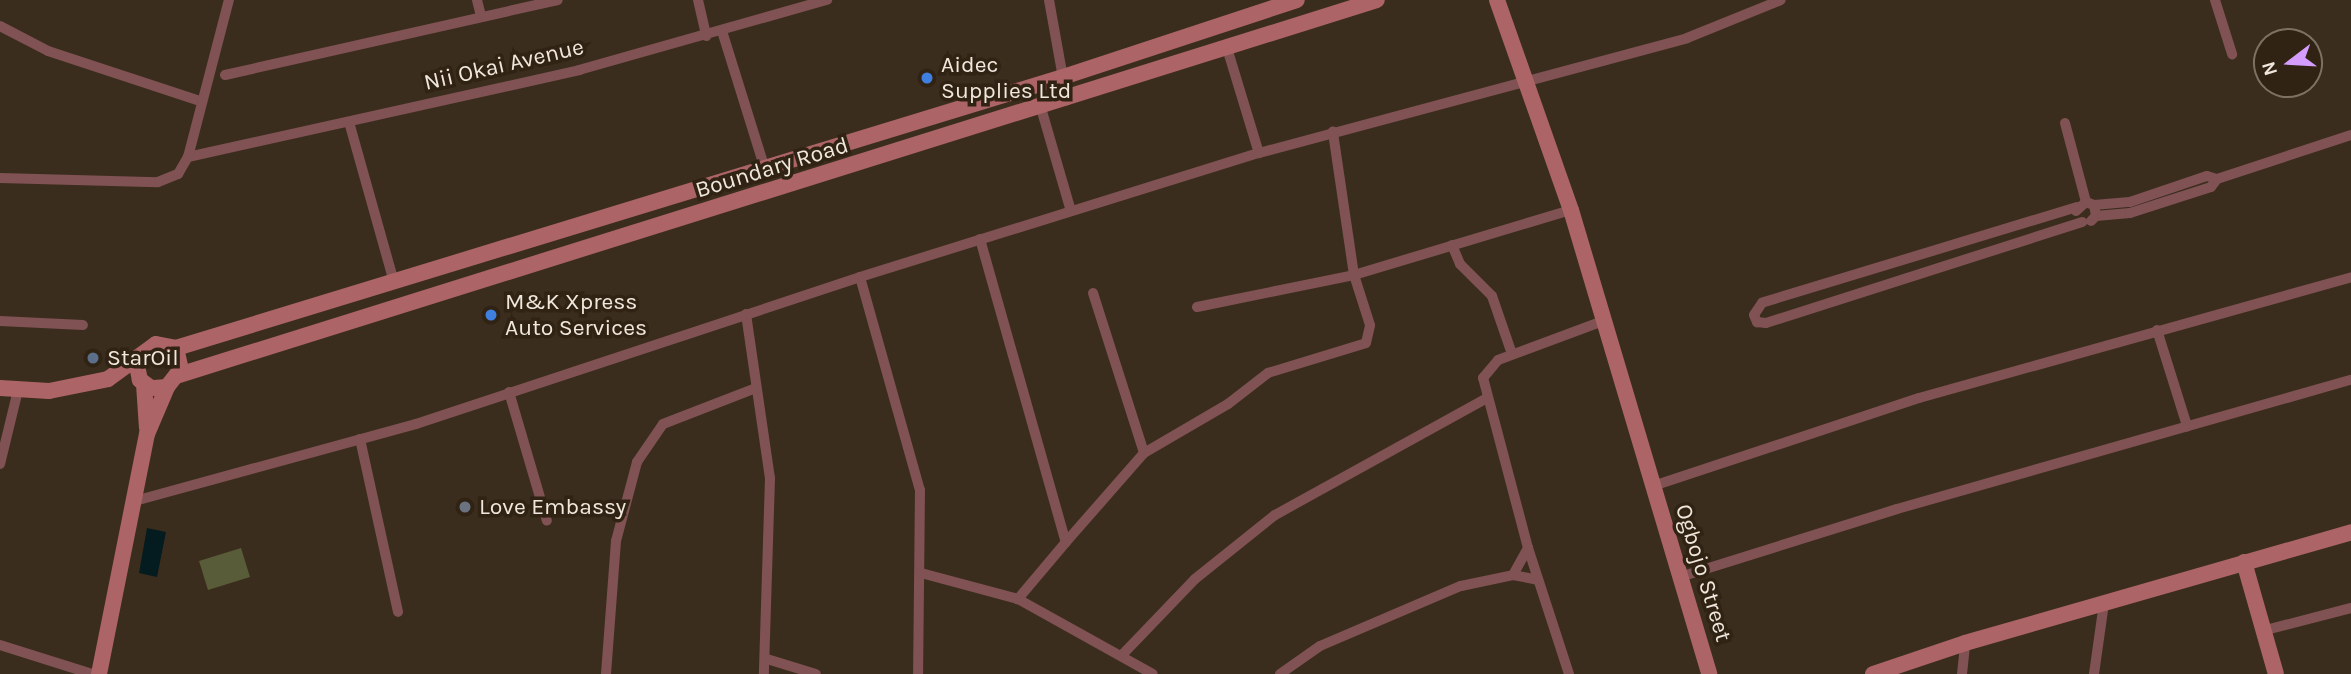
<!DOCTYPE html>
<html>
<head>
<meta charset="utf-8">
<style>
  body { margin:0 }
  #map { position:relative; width:2351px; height:674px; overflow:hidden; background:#3b2d1d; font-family:Karla,sans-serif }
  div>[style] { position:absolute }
  .green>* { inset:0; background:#595c38 }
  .water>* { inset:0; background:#041c1f }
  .street>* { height:10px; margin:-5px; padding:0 5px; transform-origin:5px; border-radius:5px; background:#805254 }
  .secondary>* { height:16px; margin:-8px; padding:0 8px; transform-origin:8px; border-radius:8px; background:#ad6467 }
  .dots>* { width:19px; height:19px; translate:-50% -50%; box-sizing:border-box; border:4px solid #302313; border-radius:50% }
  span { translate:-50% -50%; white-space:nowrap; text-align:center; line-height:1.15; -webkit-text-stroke:7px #302313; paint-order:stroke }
  .street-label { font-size:23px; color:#f0e7dd }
  .poi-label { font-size:23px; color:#f0e7dd }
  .left { translate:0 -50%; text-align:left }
  .north { position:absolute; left:2253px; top:28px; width:70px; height:70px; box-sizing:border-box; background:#302313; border:2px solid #7d7164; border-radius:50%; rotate:253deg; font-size:19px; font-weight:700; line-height:28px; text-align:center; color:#f0e7dd }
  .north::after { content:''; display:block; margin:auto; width:24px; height:32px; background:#d49cfc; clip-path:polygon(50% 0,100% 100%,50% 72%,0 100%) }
</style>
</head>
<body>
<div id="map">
  <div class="green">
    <i style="clip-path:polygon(241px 548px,250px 577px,208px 590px,199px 561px)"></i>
  </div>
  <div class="water">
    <i style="clip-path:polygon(147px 528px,166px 532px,157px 577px,139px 573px)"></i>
  </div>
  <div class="street">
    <i style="left:477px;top:0;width:16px;rotate:76deg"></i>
    <i style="left:698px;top:0;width:37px;rotate:77deg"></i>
    <i style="left:1049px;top:0;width:102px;rotate:79.8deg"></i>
    <i style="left:2215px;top:0;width:57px;rotate:72.5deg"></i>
    <i style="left:0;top:26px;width:54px;rotate:27.5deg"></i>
    <i style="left:48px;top:51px;width:160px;rotate:18.2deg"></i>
    <i style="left:722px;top:31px;width:145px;rotate:72.7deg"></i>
    <i style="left:1227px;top:48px;width:110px;rotate:73.1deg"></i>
    <i style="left:225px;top:75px;width:341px;rotate:-12.7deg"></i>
    <i style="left:1041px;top:108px;width:107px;rotate:73.8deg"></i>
    <i style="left:349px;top:122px;width:163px;rotate:74.3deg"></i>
    <i style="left:2065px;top:123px;width:82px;rotate:75.1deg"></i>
    <i style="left:188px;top:157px;width:401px;rotate:-12.5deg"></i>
    <i style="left:579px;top:70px;width:258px;rotate:-15.8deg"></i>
    <i style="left:0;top:178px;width:158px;rotate:1.5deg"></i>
    <i style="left:158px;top:182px;width:22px;rotate:-22deg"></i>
    <i style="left:178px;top:174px;width:20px;rotate:-60deg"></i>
    <i style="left:188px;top:157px;width:162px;rotate:-75.4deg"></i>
    <i style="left:2077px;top:207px;width:329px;rotate:163.1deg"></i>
    <i style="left:1762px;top:303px;width:14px;rotate:124deg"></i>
    <i style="left:1754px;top:315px;width:8px;rotate:67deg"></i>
    <i style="left:1757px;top:322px;width:9px;rotate:6deg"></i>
    <i style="left:1766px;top:323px;width:332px;rotate:-17.7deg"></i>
    <i style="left:2076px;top:211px;width:13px;rotate:-42deg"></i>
    <i style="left:2086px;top:202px;width:9px;rotate:21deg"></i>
    <i style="left:2094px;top:205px;width:36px;rotate:-5deg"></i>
    <i style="left:2130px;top:202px;width:81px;rotate:-18.7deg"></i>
    <i style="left:2207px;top:176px;width:10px;rotate:17deg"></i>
    <i style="left:2096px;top:216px;width:34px;rotate:-5deg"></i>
    <i style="left:2130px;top:213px;width:85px;rotate:-17.8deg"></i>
    <i style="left:2211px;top:187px;width:10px;rotate:-53deg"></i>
    <i style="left:2217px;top:179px;width:141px;rotate:-18.2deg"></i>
    <i style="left:2091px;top:221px;width:7px;rotate:-45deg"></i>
    <i style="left:2096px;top:216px;width:11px;rotate:-100deg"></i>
    <i style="left:980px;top:239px;width:315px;rotate:74.2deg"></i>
    <i style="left:1066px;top:542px;width:75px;rotate:130.1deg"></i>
    <i style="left:1452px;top:245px;width:21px;rotate:67deg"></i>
    <i style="left:1460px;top:264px;width:45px;rotate:45deg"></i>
    <i style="left:1492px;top:296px;width:61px;rotate:71deg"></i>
    <i style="left:860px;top:277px;width:221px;rotate:74.3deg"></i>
    <i style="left:920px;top:490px;width:184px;rotate:90.6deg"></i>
    <i style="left:1093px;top:293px;width:168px;rotate:72.3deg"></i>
    <i style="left:1197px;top:307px;width:160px;rotate:-11.5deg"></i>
    <i style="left:1354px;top:275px;width:227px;rotate:-16.7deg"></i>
    <i style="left:746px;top:314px;width:166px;rotate:81.7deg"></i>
    <i style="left:770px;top:478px;width:196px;rotate:91.8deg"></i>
    <i style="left:0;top:321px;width:83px;rotate:2.8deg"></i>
    <i style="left:2157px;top:330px;width:101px;rotate:72.6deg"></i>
    <i style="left:509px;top:392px;width:134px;rotate:73.6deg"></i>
    <i style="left:360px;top:439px;width:177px;rotate:77.6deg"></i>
    <i style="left:0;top:464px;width:76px;rotate:-76.3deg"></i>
    <i style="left:1653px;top:486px;width:280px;rotate:-18.3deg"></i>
    <i style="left:1919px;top:398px;width:449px;rotate:-15.6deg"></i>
    <i style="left:131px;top:502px;width:295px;rotate:-15.3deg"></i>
    <i style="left:416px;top:424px;width:468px;rotate:-18.3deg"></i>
    <i style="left:860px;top:277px;width:418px;rotate:-17.3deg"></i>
    <i style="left:1259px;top:153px;width:443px;rotate:-15deg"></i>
    <i style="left:1687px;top:38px;width:101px;rotate:-22deg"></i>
    <i style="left:1066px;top:542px;width:118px;rotate:-48.8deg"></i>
    <i style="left:1144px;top:453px;width:97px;rotate:-30.3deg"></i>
    <i style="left:1228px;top:404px;width:51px;rotate:-37.8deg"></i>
    <i style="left:1268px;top:373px;width:102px;rotate:-17deg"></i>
    <i style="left:1366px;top:343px;width:18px;rotate:-77deg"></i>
    <i style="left:1370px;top:325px;width:52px;rotate:-107.7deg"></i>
    <i style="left:1354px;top:275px;width:145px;rotate:-98.4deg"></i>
    <i style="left:921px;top:573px;width:100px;rotate:15deg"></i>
    <i style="left:1018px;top:599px;width:154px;rotate:29.1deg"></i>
    <i style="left:1513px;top:575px;width:31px;rotate:-61deg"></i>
    <i style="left:1680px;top:577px;width:227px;rotate:-17.4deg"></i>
    <i style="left:1897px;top:509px;width:472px;rotate:-15.9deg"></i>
    <i style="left:2262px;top:631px;width:92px;rotate:-14.5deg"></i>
    <i style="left:0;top:645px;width:96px;rotate:17.5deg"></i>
    <i style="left:1123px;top:654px;width:104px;rotate:-46.2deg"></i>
    <i style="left:1195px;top:579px;width:102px;rotate:-38.7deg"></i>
    <i style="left:1275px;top:515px;width:242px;rotate:-28.9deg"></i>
    <i style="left:767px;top:659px;width:51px;rotate:17deg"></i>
    <i style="left:606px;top:674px;width:133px;rotate:-85.7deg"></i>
    <i style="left:616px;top:541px;width:82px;rotate:-75.1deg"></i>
    <i style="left:637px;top:462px;width:46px;rotate:-55.6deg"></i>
    <i style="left:663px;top:424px;width:100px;rotate:-21.2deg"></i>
    <i style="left:1280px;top:674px;width:49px;rotate:-35deg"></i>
    <i style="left:1320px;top:646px;width:153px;rotate:-23.1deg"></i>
    <i style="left:1461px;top:586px;width:53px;rotate:-11.9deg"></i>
    <i style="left:1513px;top:575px;width:25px;rotate:11deg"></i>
    <i style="left:1569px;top:674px;width:133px;rotate:-108deg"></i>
    <i style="left:1528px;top:548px;width:176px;rotate:-104.8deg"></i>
    <i style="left:1483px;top:378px;width:23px;rotate:-50deg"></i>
    <i style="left:1498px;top:360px;width:112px;rotate:-20.4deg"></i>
    <i style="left:1962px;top:674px;width:31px;rotate:-84deg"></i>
    <i style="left:2094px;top:674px;width:72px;rotate:-82deg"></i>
  </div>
  <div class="secondary">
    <i style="left:1497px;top:0;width:223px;rotate:70.6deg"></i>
    <i style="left:1571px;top:210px;width:484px;rotate:73.4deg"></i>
    <i style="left:176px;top:348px;width:927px;rotate:-16.99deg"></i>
    <i style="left:1063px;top:77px;width:246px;rotate:-18.2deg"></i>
    <i style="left:179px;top:375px;width:1255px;rotate:-17.38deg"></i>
    <i style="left:144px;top:384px;width:44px;rotate:86.1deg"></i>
    <i style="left:0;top:388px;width:49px;rotate:3.5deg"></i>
    <i style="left:49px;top:391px;width:60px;rotate:-11.5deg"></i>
    <i style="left:108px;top:379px;width:59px;rotate:-36.1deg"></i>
    <i style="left:156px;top:344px;width:20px;rotate:11deg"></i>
    <i style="left:176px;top:348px;width:22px;rotate:77deg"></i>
    <i style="left:181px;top:369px;width:23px;rotate:128deg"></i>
    <i style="left:167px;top:387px;width:16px;rotate:176deg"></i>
    <i style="left:151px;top:388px;width:14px;rotate:-144deg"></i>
    <i style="left:140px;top:380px;width:19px;rotate:-102deg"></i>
    <i style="left:2244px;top:562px;width:116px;rotate:74.1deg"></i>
    <i style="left:99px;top:674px;width:245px;rotate:-78.7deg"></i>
    <i style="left:147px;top:434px;width:51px;rotate:-66.9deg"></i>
    <i style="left:1873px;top:674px;width:97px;rotate:-18.6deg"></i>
    <i style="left:1965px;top:643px;width:402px;rotate:-16deg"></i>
  </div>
  <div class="dots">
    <i style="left:927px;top:78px;background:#3f7fe0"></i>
    <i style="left:491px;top:315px;background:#3f7fe0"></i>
    <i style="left:93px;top:358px;background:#5c6f8a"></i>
    <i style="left:465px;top:507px;background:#6b7280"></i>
  </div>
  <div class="street-label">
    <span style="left:504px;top:65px;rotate:-13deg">Nii Okai Avenue</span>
    <span style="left:772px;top:168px;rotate:-17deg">Boundary Road</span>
    <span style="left:1703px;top:573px;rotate:73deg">Ogbojo Street</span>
  </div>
  <div class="poi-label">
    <span class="left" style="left:941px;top:78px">Aidec<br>Supplies Ltd</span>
    <span class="left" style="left:505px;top:315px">M&amp;K Xpress<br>Auto Services</span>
    <span class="left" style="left:107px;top:358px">StarOil</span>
    <span class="left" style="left:479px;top:507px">Love Embassy</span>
  </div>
  <div class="north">N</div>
</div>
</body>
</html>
